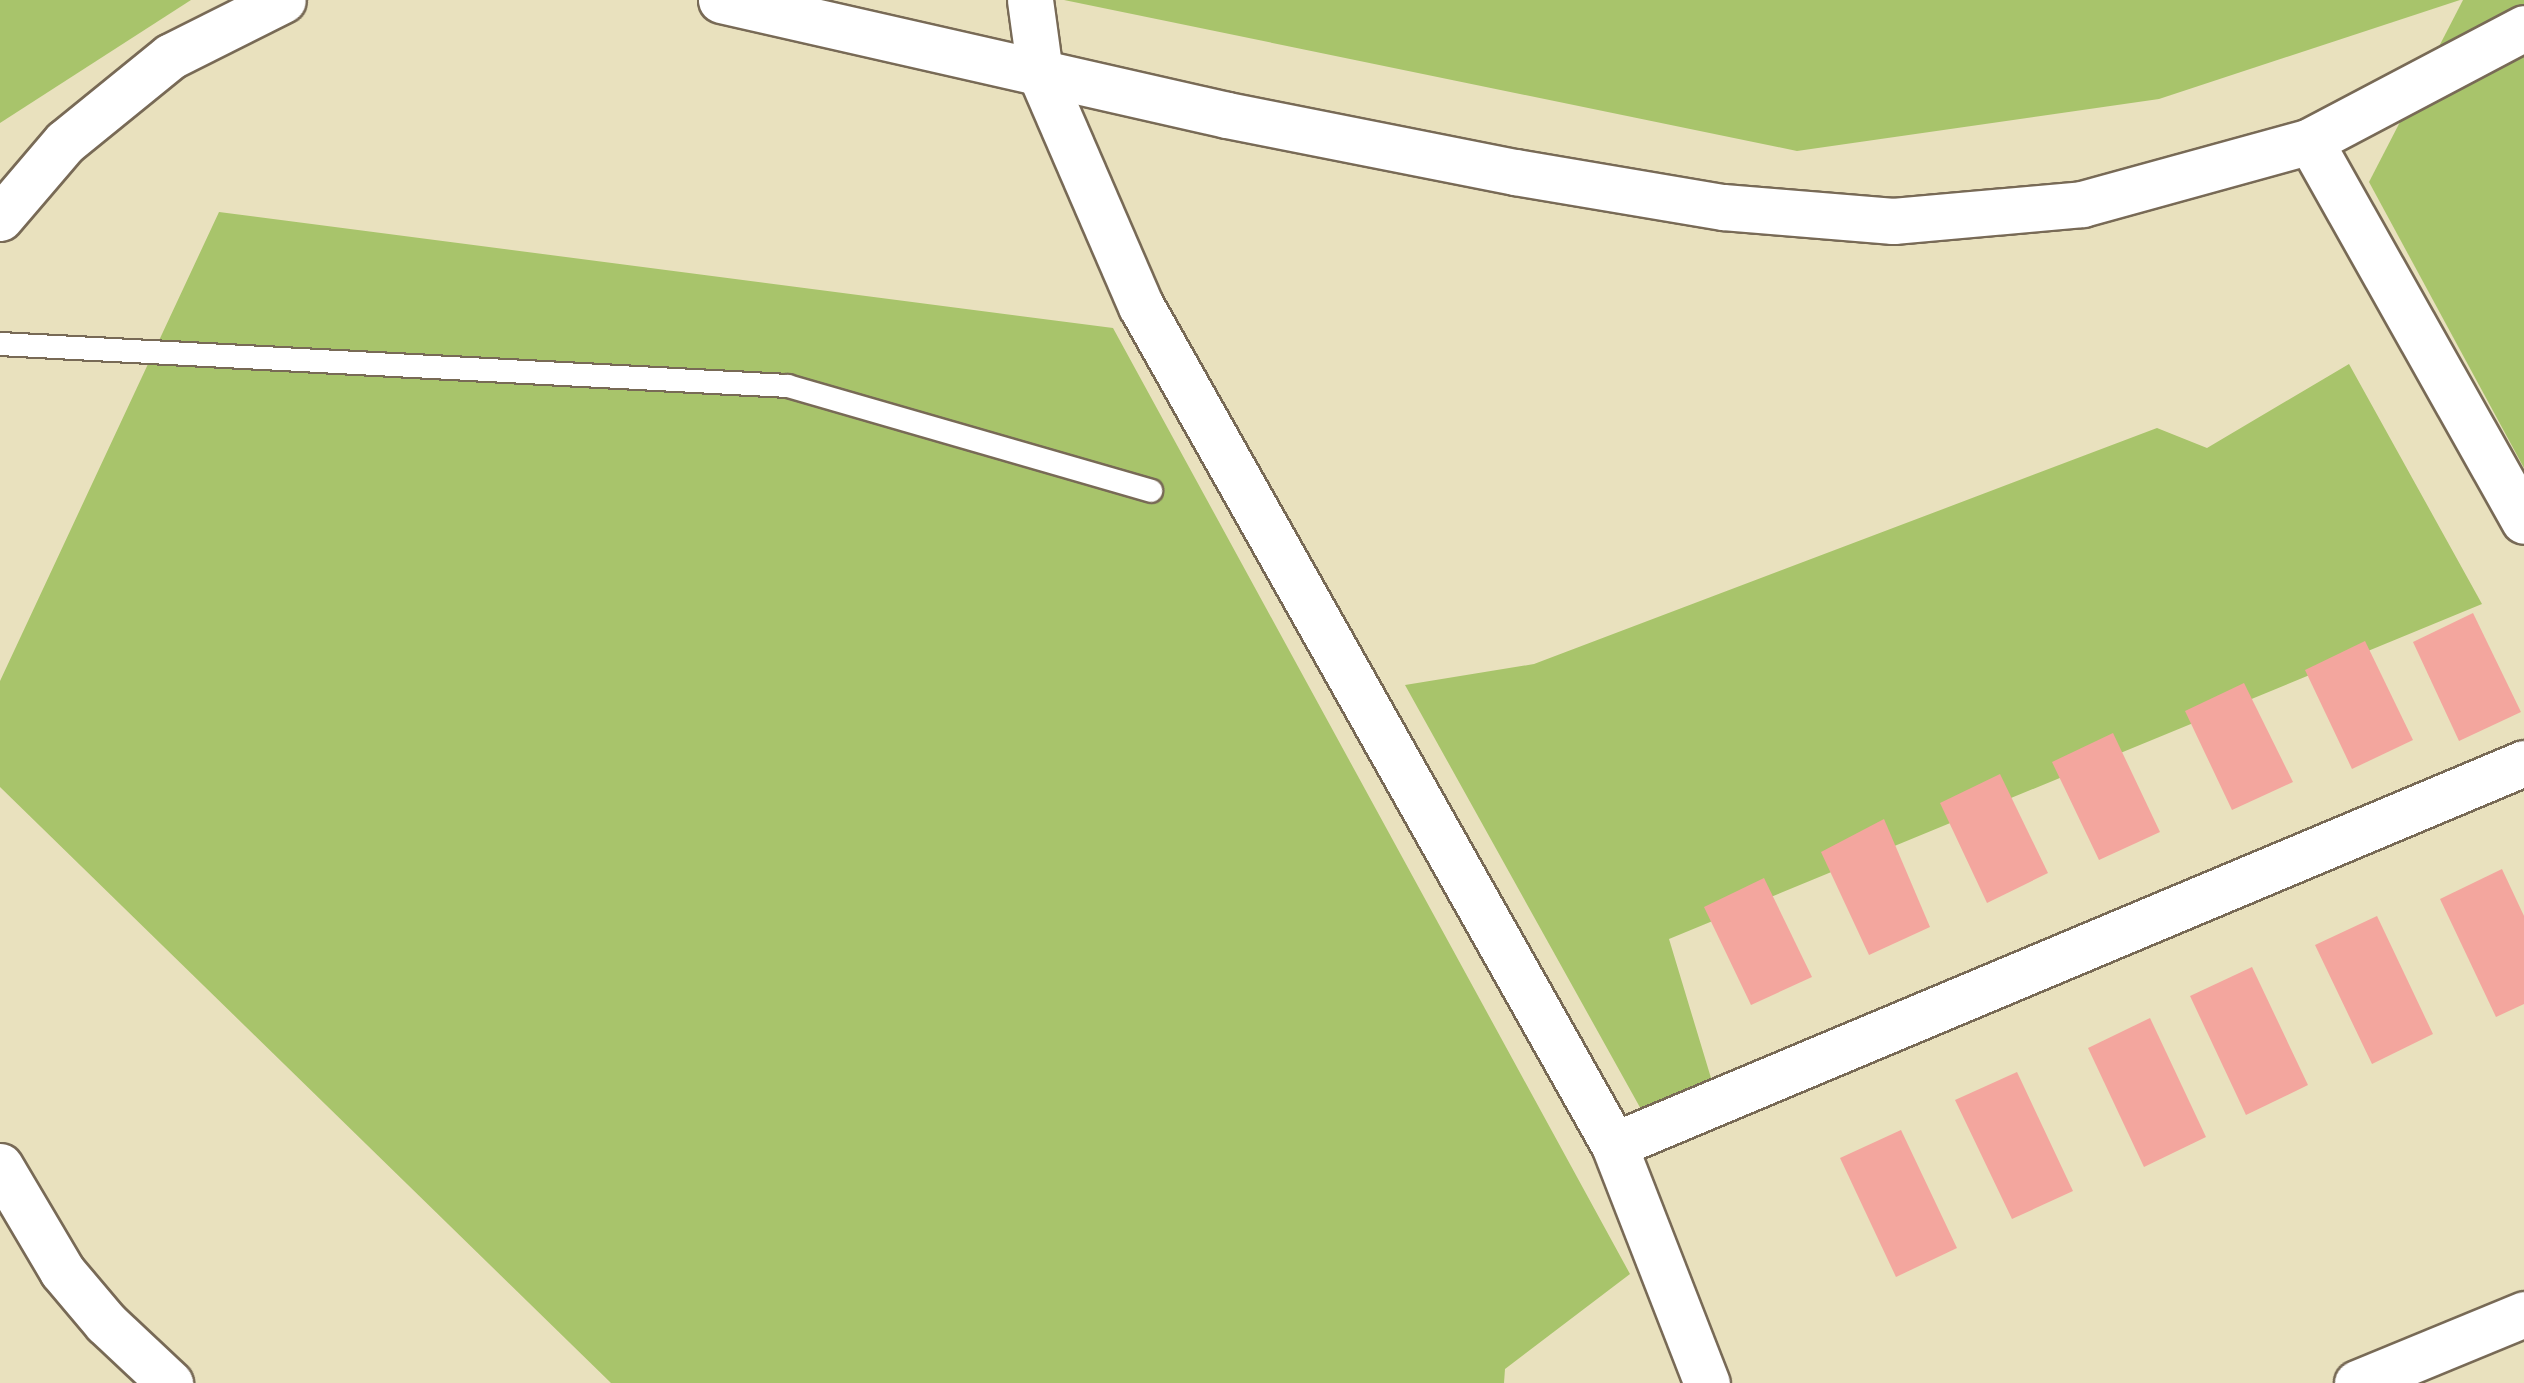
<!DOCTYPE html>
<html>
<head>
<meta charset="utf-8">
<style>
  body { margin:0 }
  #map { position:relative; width:2524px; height:1383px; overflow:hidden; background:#e9e1be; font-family:"Patrick Hand",sans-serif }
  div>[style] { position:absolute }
  .green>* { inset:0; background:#a8c46b }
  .building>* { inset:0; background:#f3a69e }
  .roads { filter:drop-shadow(2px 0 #786a56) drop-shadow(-2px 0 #786a56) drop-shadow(0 2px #786a56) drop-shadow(0 -2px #786a56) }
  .service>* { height:22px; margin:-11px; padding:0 11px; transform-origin:11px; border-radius:11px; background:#fff }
  .minor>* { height:45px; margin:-22.5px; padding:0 22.5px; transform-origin:22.5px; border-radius:22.5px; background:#fff }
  span { translate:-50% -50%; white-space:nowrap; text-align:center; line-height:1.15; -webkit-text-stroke:9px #fcf5e5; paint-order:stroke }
</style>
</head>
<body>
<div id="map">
  <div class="green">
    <i style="clip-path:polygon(0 0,191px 0,0 123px)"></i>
    <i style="clip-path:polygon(1064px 0,2460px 0,2159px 99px,1797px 151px)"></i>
    <i style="clip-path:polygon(2463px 0,2524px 0,2524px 468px,2369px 182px)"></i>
    <i style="clip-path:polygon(219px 212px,1113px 328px,1630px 1274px,1505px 1369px,1504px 1383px,611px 1383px,0 787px,0 681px)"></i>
    <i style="clip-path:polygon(2349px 364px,2482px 604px,1669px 939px,1711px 1078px,1642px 1111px,1405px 685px,1534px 664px,2157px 428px,2207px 448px)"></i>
  </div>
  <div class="building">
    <i style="clip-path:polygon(2473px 613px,2521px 712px,2459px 741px,2413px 642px)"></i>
    <i style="clip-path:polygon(2365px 641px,2413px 740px,2352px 769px,2305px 670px)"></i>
    <i style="clip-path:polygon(2244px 683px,2293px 782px,2232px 810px,2185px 711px)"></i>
    <i style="clip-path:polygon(2113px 733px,2160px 832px,2099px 860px,2052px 762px)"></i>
    <i style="clip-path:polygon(2000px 774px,2048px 873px,1987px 903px,1940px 803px)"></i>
    <i style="clip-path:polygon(1884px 819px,1930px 927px,1869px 955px,1821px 852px)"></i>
    <i style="clip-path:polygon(2502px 869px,2524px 916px,2524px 1004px,2496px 1017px,2440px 899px)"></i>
    <i style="clip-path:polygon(1764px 878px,1812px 977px,1751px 1005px,1704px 907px)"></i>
    <i style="clip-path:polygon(2377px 916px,2433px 1034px,2372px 1064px,2315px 945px)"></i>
    <i style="clip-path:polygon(2252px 967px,2308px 1085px,2246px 1115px,2190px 996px)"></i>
    <i style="clip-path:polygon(2150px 1018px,2206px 1137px,2144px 1167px,2088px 1048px)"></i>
    <i style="clip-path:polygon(2017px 1072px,2073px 1191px,2012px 1219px,1955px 1100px)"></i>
    <i style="clip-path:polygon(1901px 1130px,1957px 1248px,1896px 1277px,1840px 1158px)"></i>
  </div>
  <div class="roads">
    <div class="service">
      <i style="left:0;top:344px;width:789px;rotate:3.05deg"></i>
      <i style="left:788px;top:386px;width:378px;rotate:16.1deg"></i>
    </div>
    <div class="minor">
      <i style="left:721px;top:0;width:519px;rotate:12.8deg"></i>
      <i style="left:1227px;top:115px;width:294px;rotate:11.2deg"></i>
      <i style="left:1515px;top:172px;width:211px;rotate:9.6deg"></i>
      <i style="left:1723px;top:207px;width:171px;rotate:4.7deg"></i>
      <i style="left:1893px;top:221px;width:190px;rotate:-5.1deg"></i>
      <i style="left:2082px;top:204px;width:237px;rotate:-15.4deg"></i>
      <i style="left:2310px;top:141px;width:242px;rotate:-27.8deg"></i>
      <i style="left:1030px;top:0;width:74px;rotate:82.2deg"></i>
      <i style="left:1040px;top:73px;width:254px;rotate:66.6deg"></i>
      <i style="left:1141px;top:306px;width:963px;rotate:60.59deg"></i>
      <i style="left:1614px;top:1145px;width:256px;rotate:68.7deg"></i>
      <i style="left:2310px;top:141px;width:436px;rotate:60.6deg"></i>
      <i style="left:0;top:218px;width:100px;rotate:-49.5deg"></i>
      <i style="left:65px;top:142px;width:136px;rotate:-39.1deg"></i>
      <i style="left:171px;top:56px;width:125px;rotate:-26.6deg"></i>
      <i style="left:1614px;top:1145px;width:987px;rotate:-22.77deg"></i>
      <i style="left:0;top:1166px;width:122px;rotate:59.4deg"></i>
      <i style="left:62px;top:1271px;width:68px;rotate:49.8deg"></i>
      <i style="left:106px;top:1323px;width:88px;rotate:43.2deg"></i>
      <i style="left:2357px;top:1383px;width:181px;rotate:-22.4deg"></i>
    </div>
  </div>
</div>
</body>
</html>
